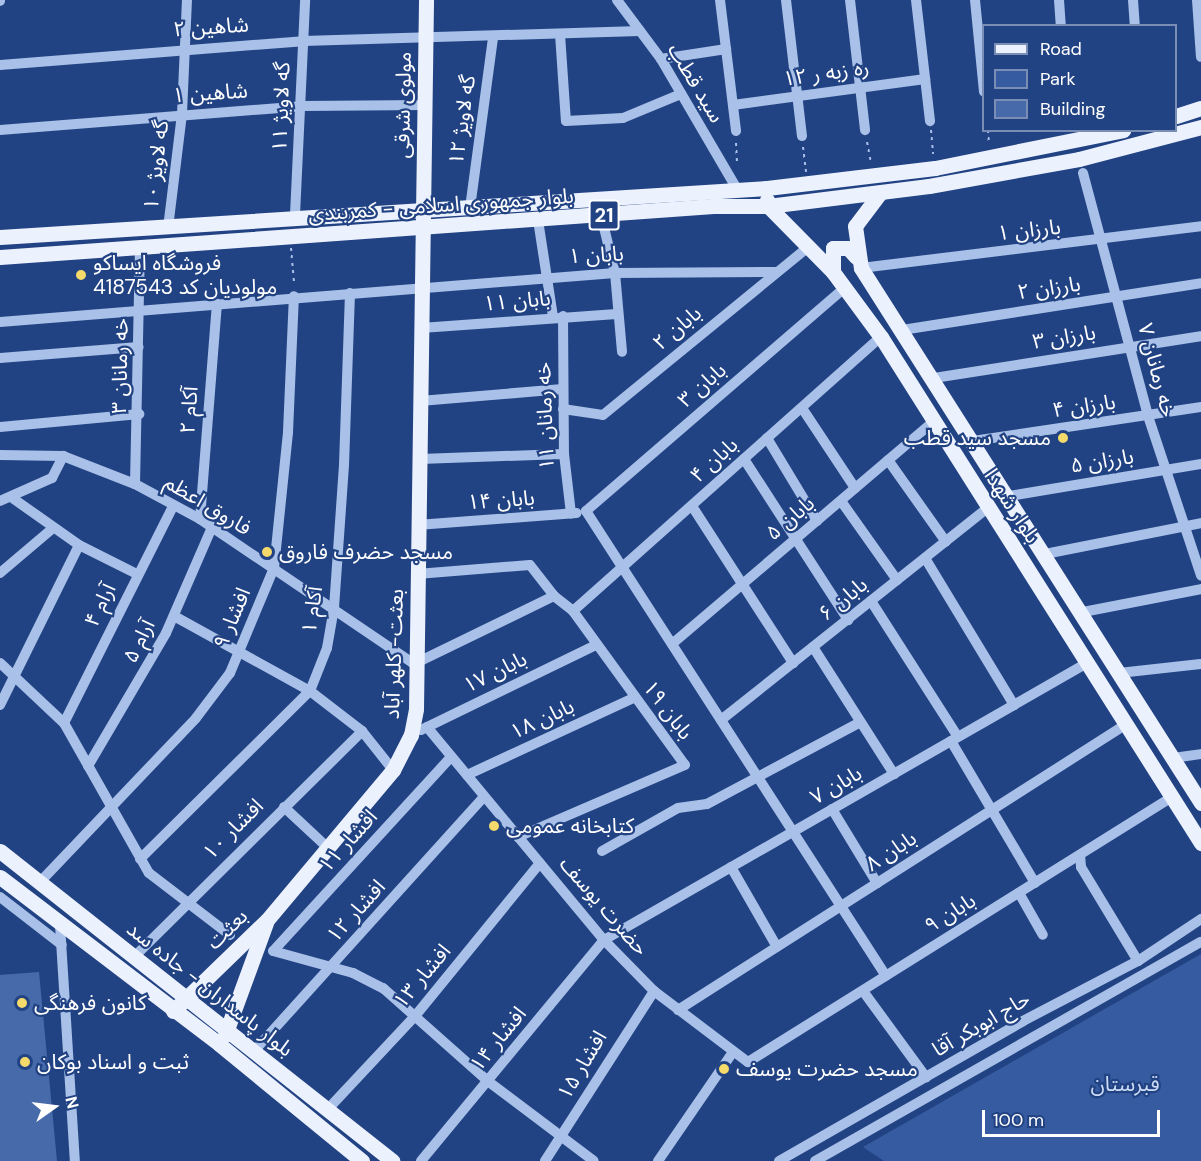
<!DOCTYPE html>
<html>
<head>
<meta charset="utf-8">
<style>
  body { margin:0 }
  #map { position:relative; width:1201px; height:1161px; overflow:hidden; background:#224383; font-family:"DM Sans","Noto Sans Arabic",sans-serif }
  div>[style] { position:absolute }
  .green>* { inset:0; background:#365ba0 }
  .building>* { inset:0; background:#466aaa }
  .path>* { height:2px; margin-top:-1px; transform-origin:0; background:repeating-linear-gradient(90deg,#a9c0e8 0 3px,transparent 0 7.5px) }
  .minor>* { height:10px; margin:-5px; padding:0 5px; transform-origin:5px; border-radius:5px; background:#a9c0e8 }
  .major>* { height:15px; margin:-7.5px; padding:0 7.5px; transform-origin:7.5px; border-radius:7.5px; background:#ecf1fe }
  .dots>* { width:16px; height:16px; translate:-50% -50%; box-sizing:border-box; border:3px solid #224383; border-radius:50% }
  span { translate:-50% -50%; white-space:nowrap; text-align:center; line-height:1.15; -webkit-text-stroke:4.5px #224383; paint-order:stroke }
  .shield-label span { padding:2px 4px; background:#224383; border:2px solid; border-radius:4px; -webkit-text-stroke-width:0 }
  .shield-label { font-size:20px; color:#fff; font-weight:700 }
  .street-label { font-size:21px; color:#fff }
  .poi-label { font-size:21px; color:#fff }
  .left { translate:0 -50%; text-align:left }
  .right { translate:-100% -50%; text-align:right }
  .park-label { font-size:21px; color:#cddcf6 }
  .legend { position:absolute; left:982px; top:24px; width:195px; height:108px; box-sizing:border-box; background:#224383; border:2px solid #7a8eb5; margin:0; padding:8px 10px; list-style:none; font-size:18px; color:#fff }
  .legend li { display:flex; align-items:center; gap:12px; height:30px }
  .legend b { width:30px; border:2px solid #7a8eb5 }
  .north { position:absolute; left:24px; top:1077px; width:60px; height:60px; -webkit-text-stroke:4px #224383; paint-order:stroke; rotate:76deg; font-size:16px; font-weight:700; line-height:24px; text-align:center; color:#fff }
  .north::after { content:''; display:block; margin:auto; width:21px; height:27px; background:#fff; clip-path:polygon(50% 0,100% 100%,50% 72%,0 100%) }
  .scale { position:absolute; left:982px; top:1110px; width:178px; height:27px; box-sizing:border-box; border:3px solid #fff; border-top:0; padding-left:8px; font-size:18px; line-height:21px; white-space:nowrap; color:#fff; -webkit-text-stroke:4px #224383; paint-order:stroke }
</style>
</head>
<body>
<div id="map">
  <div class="green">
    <i style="clip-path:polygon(1201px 954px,1201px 1161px,884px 1161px,863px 1147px)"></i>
  </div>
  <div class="building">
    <i style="clip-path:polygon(39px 972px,57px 1161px,0 1161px,0 975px)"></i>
  </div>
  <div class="path">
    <i style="left:931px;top:130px;width:24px;rotate:85deg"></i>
    <i style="left:988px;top:130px;width:13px;rotate:86deg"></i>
    <i style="left:867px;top:142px;width:21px;rotate:79deg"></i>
    <i style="left:736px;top:143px;width:21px;rotate:87deg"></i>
    <i style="left:803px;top:147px;width:25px;rotate:83deg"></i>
    <i style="left:291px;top:248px;width:36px;rotate:85deg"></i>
  </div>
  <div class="minor">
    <i style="left:617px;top:0;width:74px;rotate:53.3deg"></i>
    <i style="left:661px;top:59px;width:151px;rotate:59.7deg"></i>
    <i style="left:720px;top:0;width:132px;rotate:83deg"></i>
    <i style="left:786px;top:0;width:137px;rotate:83.3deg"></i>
    <i style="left:850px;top:0;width:131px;rotate:83.4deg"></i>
    <i style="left:916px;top:0;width:122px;rotate:83.4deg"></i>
    <i style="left:975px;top:0;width:92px;rotate:84.4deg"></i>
    <i style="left:1059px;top:0;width:26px;rotate:86deg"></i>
    <i style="left:1133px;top:0;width:26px;rotate:86deg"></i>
    <i style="left:1197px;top:0;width:57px;rotate:86deg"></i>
    <i style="left:0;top:1px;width:1px;rotate:-90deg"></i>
    <i style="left:560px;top:34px;width:87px;rotate:86.1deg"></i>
    <i style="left:566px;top:121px;width:57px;rotate:-3deg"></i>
    <i style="left:623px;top:118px;width:63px;rotate:-22.5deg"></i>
    <i style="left:661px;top:59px;width:66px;rotate:-8.7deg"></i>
    <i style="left:0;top:65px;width:304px;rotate:-4.5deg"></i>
    <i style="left:303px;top:41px;width:337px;rotate:-1.7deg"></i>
    <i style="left:733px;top:105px;width:194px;rotate:-7.7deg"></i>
    <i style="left:0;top:130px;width:303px;rotate:-4.5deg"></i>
    <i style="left:302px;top:106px;width:121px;rotate:-0.5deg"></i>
    <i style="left:1083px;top:173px;width:252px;rotate:75deg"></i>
    <i style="left:1148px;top:416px;width:168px;rotate:71.6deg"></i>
    <i style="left:470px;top:208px;width:173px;rotate:-82.3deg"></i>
    <i style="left:295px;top:215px;width:215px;rotate:-87.3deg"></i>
    <i style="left:601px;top:215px;width:60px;rotate:76.4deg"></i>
    <i style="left:615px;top:273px;width:79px;rotate:84.9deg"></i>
    <i style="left:538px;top:220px;width:98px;rotate:81.2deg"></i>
    <i style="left:168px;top:228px;width:115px;rotate:-83deg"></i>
    <i style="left:182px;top:114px;width:114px;rotate:-87.5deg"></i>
    <i style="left:861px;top:268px;width:343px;rotate:-7deg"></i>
    <i style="left:563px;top:316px;width:138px;rotate:89.6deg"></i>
    <i style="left:564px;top:454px;width:60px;rotate:83.3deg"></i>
    <i style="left:0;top:322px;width:617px;rotate:-4.56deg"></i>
    <i style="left:615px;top:273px;width:160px;rotate:-0.4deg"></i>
    <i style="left:421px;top:328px;width:196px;rotate:-4.1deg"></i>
    <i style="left:902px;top:330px;width:303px;rotate:-8.9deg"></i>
    <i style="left:0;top:358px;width:139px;rotate:-4.5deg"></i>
    <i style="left:934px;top:378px;width:270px;rotate:-8.9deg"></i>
    <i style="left:420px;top:401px;width:143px;rotate:-4.8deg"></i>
    <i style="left:802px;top:408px;width:96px;rotate:56.5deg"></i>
    <i style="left:563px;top:409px;width:40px;rotate:8.5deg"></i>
    <i style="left:603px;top:415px;width:265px;rotate:-39.3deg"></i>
    <i style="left:0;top:427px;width:140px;rotate:-5.3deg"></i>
    <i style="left:767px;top:438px;width:97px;rotate:58.9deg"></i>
    <i style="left:973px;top:441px;width:231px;rotate:-8.5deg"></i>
    <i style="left:0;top:455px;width:63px;rotate:0.9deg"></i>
    <i style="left:63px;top:456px;width:77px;rotate:21.3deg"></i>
    <i style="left:135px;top:484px;width:74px;rotate:28.3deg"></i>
    <i style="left:200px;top:519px;width:258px;rotate:34.1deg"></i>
    <i style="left:414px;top:664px;width:156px;rotate:-25.9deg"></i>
    <i style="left:420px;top:459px;width:144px;rotate:-2deg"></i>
    <i style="left:744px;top:459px;width:192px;rotate:57.1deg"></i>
    <i style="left:888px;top:460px;width:100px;rotate:54.7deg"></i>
    <i style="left:135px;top:484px;width:234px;rotate:-88.8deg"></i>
    <i style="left:1009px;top:496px;width:195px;rotate:-9.5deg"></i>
    <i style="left:11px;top:497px;width:83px;rotate:35.2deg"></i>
    <i style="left:79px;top:545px;width:65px;rotate:26.6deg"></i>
    <i style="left:0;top:501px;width:57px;rotate:-23.9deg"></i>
    <i style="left:52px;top:478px;width:25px;rotate:-63deg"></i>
    <i style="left:841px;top:501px;width:97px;rotate:54.7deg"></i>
    <i style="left:692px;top:506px;width:187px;rotate:57.2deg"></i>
    <i style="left:586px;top:511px;width:553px;rotate:57.17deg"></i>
    <i style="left:586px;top:511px;width:341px;rotate:-40.8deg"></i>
    <i style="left:200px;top:519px;width:216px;rotate:-85.5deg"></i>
    <i style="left:417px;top:525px;width:160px;rotate:-4.3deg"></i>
    <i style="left:1045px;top:554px;width:159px;rotate:-11.2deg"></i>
    <i style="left:925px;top:558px;width:172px;rotate:58.8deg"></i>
    <i style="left:0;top:573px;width:70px;rotate:-40.3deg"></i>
    <i style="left:417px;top:574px;width:113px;rotate:-4.6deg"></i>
    <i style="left:530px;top:565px;width:39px;rotate:52deg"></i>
    <i style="left:554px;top:596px;width:24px;rotate:38deg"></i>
    <i style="left:573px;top:611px;width:190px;rotate:54deg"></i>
    <i style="left:685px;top:765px;width:182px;rotate:156.7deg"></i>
    <i style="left:871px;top:601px;width:161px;rotate:57.4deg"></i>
    <i style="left:573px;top:611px;width:412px;rotate:-41.7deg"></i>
    <i style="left:1083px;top:612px;width:120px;rotate:-11deg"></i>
    <i style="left:174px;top:616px;width:155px;rotate:28.9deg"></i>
    <i style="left:310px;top:691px;width:66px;rotate:37.6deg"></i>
    <i style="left:362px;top:731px;width:50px;rotate:51.5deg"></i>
    <i style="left:672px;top:644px;width:343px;rotate:-40.4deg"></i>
    <i style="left:813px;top:647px;width:151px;rotate:57.5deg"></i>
    <i style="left:0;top:663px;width:88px;rotate:43.2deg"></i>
    <i style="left:64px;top:723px;width:172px;rotate:60.5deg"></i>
    <i style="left:149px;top:873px;width:102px;rotate:37.4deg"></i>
    <i style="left:1119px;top:673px;width:82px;rotate:-6.3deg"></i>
    <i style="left:0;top:705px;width:178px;rotate:-63.7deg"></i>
    <i style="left:721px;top:720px;width:342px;rotate:-38.5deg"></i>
    <i style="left:64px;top:723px;width:243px;rotate:-63.3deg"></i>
    <i style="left:427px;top:727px;width:277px;rotate:50.3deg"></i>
    <i style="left:604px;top:940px;width:71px;rotate:45.6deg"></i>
    <i style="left:654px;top:991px;width:118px;rotate:37.1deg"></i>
    <i style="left:748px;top:1062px;width:500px;rotate:-32.01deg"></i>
    <i style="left:421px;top:730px;width:195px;rotate:-25.9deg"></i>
    <i style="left:951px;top:741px;width:165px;rotate:59.4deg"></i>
    <i style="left:451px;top:757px;width:263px;rotate:132.5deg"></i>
    <i style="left:273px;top:951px;width:83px;rotate:15.4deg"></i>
    <i style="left:353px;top:973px;width:34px;rotate:27deg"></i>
    <i style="left:383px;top:988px;width:142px;rotate:41.6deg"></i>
    <i style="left:489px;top:1082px;width:131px;rotate:37deg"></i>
    <i style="left:1173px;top:758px;width:28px;rotate:-8deg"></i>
    <i style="left:88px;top:766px;width:154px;rotate:-59.6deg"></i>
    <i style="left:166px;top:633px;width:116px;rotate:-66.5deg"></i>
    <i style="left:467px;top:775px;width:184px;rotate:-24.8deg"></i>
    <i style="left:284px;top:807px;width:60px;rotate:43deg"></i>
    <i style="left:832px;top:809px;width:87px;rotate:58.7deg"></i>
    <i style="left:602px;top:851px;width:87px;rotate:-29.5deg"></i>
    <i style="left:678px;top:808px;width:29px;rotate:-8deg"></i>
    <i style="left:707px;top:804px;width:172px;rotate:-28.1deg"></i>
    <i style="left:1080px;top:855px;width:12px;rotate:85deg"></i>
    <i style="left:1081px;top:867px;width:110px;rotate:58.8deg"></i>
    <i style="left:140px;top:859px;width:239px;rotate:-44.7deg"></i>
    <i style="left:310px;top:691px;width:46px;rotate:-68.4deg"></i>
    <i style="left:327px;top:648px;width:41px;rotate:-80.1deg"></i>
    <i style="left:334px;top:608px;width:143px;rotate:-86deg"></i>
    <i style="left:344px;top:465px;width:172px;rotate:-88deg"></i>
    <i style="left:731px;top:867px;width:92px;rotate:60.1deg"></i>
    <i style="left:40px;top:882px;width:226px;rotate:-46.4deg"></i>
    <i style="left:196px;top:718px;width:56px;rotate:-52.9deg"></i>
    <i style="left:230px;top:673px;width:114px;rotate:-67.3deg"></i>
    <i style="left:274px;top:568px;width:137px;rotate:-84.1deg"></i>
    <i style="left:288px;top:432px;width:136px;rotate:-87.5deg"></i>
    <i style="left:1019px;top:893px;width:48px;rotate:60.3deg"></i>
    <i style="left:0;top:897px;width:78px;rotate:37.7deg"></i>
    <i style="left:60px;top:925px;width:236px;rotate:86.4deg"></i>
    <i style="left:134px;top:957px;width:321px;rotate:-44.7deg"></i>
    <i style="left:863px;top:991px;width:107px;rotate:53.8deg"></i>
    <i style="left:678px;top:1010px;width:530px;rotate:-32.52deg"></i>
    <i style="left:256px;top:1049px;width:340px;rotate:-47.9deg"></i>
    <i style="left:328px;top:1109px;width:129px;rotate:-46.9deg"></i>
    <i style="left:416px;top:1015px;width:196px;rotate:-50.8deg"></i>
    <i style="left:421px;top:1161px;width:287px;rotate:-50.4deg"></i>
    <i style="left:604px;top:940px;width:557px;rotate:-29.83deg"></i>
    <i style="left:545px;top:1161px;width:202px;rotate:-57.3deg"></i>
    <i style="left:658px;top:1161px;width:132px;rotate:-55.5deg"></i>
    <i style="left:779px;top:1161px;width:281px;rotate:-29.8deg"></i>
    <i style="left:1023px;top:1021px;width:130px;rotate:-27.6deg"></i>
    <i style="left:1138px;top:961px;width:76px;rotate:-33.7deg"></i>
    <i style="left:815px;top:1161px;width:444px;rotate:-29.6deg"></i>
  </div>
  <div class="major">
    <i style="left:1176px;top:116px;width:26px;rotate:-18deg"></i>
    <i style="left:880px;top:193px;width:41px;rotate:127.1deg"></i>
    <i style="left:855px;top:226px;width:42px;rotate:81.9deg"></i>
    <i style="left:861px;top:268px;width:634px;rotate:57.56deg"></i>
    <i style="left:767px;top:200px;width:6px;rotate:81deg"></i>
    <i style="left:768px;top:206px;width:93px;rotate:45.4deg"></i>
    <i style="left:833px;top:272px;width:81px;rotate:53.6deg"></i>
    <i style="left:881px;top:337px;width:599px;rotate:57.69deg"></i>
    <i style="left:0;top:237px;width:769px;rotate:-3.66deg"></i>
    <i style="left:767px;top:188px;width:169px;rotate:-6.8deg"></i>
    <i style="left:935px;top:168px;width:192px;rotate:-11.4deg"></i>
    <i style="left:0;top:257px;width:715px;rotate:-4.09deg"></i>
    <i style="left:713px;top:206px;width:55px"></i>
    <i style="left:768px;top:206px;width:162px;rotate:-7.1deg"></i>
    <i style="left:929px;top:186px;width:152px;rotate:-10.2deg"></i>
    <i style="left:1079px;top:159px;width:126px;rotate:-14.7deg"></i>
    <i style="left:833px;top:272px;width:24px;rotate:-90deg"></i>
    <i style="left:833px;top:248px;width:15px"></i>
    <i style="left:848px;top:248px;width:12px;rotate:48deg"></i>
    <i style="left:0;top:851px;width:500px;rotate:38.3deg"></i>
    <i style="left:0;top:877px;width:275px;rotate:37.3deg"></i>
    <i style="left:219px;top:1044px;width:185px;rotate:39.3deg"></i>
    <i style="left:173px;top:1011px;width:131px;rotate:-44.1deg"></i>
    <i style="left:267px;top:920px;width:196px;rotate:-50deg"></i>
    <i style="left:393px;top:770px;width:39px;rotate:-63deg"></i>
    <i style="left:411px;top:735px;width:26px;rotate:-79deg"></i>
    <i style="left:416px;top:709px;width:709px;rotate:-89.19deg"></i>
    <i style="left:225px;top:1035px;width:119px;rotate:-69.9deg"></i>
  </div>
  <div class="dots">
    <i style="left:81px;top:275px;background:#f4d96b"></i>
    <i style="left:1063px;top:438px;background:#f4d96b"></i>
    <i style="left:267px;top:552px;background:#f4d96b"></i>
    <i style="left:494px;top:826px;background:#f4d96b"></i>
    <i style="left:22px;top:1003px;background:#f4d96b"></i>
    <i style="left:25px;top:1062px;background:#f4d96b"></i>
    <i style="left:724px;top:1069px;background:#f4d96b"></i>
  </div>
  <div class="shield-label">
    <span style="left:604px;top:215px">21</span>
  </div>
  <div class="street-label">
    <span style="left:211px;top:27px;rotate:-4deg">شاهین ۲</span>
    <span style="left:826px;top:73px;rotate:-8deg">ره زبه ر ۱۲</span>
    <span style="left:696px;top:83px;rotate:59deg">سید قطب</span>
    <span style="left:210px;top:93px;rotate:-4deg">شاهین ۱</span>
    <span style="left:403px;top:105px;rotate:-89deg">مولوی شرقی</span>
    <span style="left:281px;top:107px;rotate:-88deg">گه لاویژ ۱۱</span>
    <span style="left:462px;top:120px;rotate:-82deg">گه لاویژ ۱۲</span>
    <span style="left:156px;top:165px;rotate:-83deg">گه لاویژ ۱۰</span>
    <span style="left:441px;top:205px;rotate:-4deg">بلوار جمهوری اسلامی - کمربندی</span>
    <span style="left:1029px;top:230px;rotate:-6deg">بارزان ۱</span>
    <span style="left:596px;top:255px;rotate:-3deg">بابان ۱</span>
    <span style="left:1049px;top:288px;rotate:-8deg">بارزان ۲</span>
    <span style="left:517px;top:301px;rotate:-5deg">بابان ۱۱</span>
    <span style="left:677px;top:328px;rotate:-40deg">بابان ۲</span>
    <span style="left:1064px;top:337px;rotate:-9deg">بارزان ۳</span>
    <span style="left:120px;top:366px;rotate:-89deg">خه رمانان ۳</span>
    <span style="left:1157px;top:370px;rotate:75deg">خه رمانان ۷</span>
    <span style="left:702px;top:385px;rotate:-41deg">بابان ۳</span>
    <span style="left:1084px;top:406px;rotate:-8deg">بارزان ۴</span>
    <span style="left:189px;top:410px;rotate:-86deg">آکام ۲</span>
    <span style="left:545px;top:416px;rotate:-92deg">خه رمانان ۱۱</span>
    <span style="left:714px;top:460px;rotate:-42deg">بابان ۴</span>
    <span style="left:1102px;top:461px;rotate:-9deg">بارزان ۵</span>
    <span style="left:501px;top:500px;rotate:-4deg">بابان ۱۴</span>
    <span style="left:208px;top:505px;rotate:31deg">فاروق اعظم</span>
    <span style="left:1012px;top:506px;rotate:57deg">بلوار شهدا</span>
    <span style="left:790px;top:518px;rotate:-40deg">بابان ۵</span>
    <span style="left:843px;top:599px;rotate:-39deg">بابان ۶</span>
    <span style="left:100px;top:605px;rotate:-64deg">آرام ۴</span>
    <span style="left:312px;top:610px;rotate:-82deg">آکام ۱</span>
    <span style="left:232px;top:618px;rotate:-67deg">افشار ۹</span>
    <span style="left:139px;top:641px;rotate:-63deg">آرام ۵</span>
    <span style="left:394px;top:654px;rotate:-88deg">بعثت- کلهر آباد</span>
    <span style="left:495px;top:672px;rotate:-26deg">بابان ۱۷</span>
    <span style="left:668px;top:710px;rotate:53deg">بابان ۱۹</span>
    <span style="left:542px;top:719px;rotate:-25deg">بابان ۱۸</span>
    <span style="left:836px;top:785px;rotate:-30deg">بابان ۷</span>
    <span style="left:233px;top:829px;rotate:-45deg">افشار ۱۰</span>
    <span style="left:348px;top:841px;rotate:-48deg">افشار ۱۱</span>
    <span style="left:891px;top:851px;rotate:-33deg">بابان ۸</span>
    <span style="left:604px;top:906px;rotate:49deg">حضرت یوسف</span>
    <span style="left:356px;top:911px;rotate:-48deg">افشار ۱۲</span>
    <span style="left:950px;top:913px;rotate:-32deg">بابان ۹</span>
    <span style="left:227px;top:929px;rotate:-44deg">بعثت</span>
    <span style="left:422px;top:976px;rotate:-50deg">افشار ۱۳</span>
    <span style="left:210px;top:989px;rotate:38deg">بلوار پاسداران - جاده سد</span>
    <span style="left:981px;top:1024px;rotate:-30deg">حاج ابوبکر آقا</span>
    <span style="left:498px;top:1039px;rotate:-51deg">افشار ۱۴</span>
    <span style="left:582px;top:1065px;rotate:-59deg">افشار ۱۵</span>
  </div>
  <div class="poi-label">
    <span class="left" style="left:93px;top:275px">فروشگاە ایساکو<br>مولودیان کد 4187543</span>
    <span class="right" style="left:1051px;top:438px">مسجد سید قطب</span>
    <span class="left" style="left:279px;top:552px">مسجد حضرف فاروق</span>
    <span class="left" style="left:506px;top:826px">کتابخانه عمومی</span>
    <span class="left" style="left:34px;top:1003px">کانون فرهنگی</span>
    <span class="left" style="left:37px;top:1062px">ثبت و اسناد بوکان</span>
    <span class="left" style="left:736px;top:1069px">مسجد حضرت یوسف</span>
  </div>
  <div class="park-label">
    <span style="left:1125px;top:1084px">قبرستان</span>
  </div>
  <ul class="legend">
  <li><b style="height:8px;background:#ecf1fe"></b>Road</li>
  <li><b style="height:16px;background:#365ba0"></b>Park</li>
  <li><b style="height:16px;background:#466aaa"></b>Building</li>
  </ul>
  <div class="north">N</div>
  <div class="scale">100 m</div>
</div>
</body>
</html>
